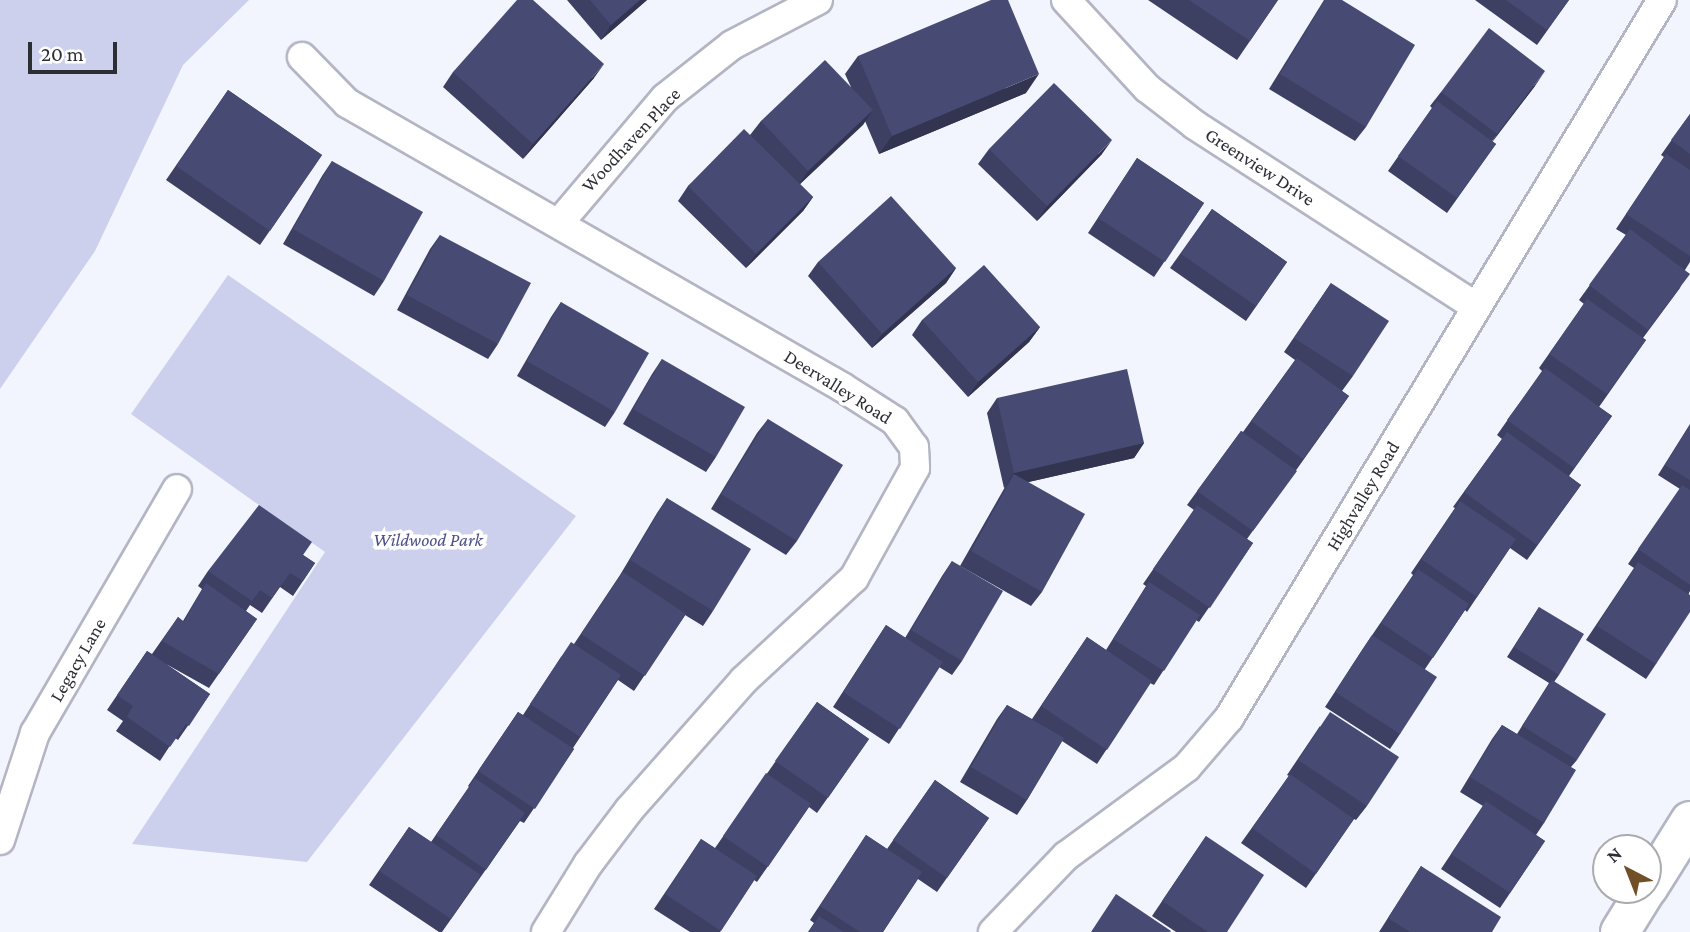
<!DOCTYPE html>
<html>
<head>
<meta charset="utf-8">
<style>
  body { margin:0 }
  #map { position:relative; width:1690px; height:932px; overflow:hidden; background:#f3f5fe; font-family:"Crimson Pro",serif }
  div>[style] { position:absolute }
  .green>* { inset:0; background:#ccd0ed }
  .roads { filter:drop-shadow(2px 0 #b3b5c4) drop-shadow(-2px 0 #b3b5c4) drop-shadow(0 2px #b3b5c4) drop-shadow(0 -2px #b3b5c4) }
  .minor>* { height:28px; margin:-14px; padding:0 14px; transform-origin:14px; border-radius:14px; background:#fff }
  .secondary>* { height:38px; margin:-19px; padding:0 19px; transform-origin:19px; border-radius:19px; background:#fff }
  .wall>* { inset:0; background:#3d4063 }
  .shaded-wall>* { inset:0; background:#323450 }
  .building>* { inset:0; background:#474a73 }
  span { translate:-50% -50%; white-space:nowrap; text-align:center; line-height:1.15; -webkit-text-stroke:7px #fff; paint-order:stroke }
  .street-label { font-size:19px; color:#2d2e34 }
  .park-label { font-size:19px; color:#4d508c; font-style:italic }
  .north { position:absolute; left:1592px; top:834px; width:70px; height:70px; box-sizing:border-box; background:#fff; border:2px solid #ababae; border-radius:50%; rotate:318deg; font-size:19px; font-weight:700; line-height:28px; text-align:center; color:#2d2e34 }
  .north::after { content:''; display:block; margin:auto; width:24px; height:32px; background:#715027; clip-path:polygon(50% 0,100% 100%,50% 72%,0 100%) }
  .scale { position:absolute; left:28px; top:42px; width:89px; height:32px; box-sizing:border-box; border:4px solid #2d2e34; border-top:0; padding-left:9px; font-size:21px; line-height:24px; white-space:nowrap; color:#2d2e34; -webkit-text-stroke:5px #fff; paint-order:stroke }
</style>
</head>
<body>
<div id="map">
  <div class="green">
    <i style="clip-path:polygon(0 0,249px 0,183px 65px,95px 251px,0 389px)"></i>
    <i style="clip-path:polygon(228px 275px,576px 516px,307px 862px,132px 844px,325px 552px,131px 414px)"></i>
  </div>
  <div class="roads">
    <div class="minor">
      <i style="left:1066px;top:0;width:120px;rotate:47.4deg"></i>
      <i style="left:1147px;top:88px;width:61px;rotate:37.6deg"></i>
      <i style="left:1195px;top:125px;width:335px;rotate:32.9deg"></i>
      <i style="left:302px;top:57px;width:64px;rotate:45.6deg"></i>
      <i style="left:347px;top:103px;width:571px;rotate:29.84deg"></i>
      <i style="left:842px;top:387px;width:63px;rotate:32.7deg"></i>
      <i style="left:895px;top:421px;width:32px;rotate:54deg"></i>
      <i style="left:914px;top:447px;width:21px;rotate:87deg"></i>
      <i style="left:915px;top:468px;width:126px;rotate:119deg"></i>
      <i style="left:854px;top:578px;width:150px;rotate:137.2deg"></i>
      <i style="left:744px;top:680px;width:174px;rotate:131.5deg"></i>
      <i style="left:629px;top:810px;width:68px;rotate:127.2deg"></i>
      <i style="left:588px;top:864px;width:80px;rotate:121.7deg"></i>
      <i style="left:559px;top:223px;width:164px;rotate:-49.7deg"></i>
      <i style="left:665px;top:98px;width:85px;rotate:-38.3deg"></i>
      <i style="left:732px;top:45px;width:97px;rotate:-27.6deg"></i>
      <i style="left:0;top:840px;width:113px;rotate:-71.9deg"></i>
      <i style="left:35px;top:733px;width:282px;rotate:-59.8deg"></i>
      <i style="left:993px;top:932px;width:105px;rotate:-46.2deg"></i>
      <i style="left:1066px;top:856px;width:150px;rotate:-36.3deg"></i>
      <i style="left:1187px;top:767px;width:65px;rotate:-49.4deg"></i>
      <i style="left:1229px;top:718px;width:838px;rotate:-58.91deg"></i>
    </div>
    <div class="secondary">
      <i style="left:1648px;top:888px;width:79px;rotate:-57.9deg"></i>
      <i style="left:1620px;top:932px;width:49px;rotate:-58.2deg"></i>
    </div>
  </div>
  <div class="wall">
    <i style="clip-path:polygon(567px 0,647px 0,601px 40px)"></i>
    <i style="clip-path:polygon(1148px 0,1278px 0,1237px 60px)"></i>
    <i style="clip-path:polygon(1324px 0,1342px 0,1366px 127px,1355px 141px,1269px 89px)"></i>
    <i style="clip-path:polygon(1475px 0,1569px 0,1537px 45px)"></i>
    <i style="clip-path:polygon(858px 56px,1026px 93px,879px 154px,865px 121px,800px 184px,813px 197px,803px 211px,746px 268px,678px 201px,688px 186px,750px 135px,761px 121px,851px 87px,845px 74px)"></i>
    <i style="clip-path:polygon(453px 72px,594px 78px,523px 159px,443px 87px)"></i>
    <i style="clip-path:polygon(1535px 86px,1492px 141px,1496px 144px,1447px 213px,1388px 171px,1432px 108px,1430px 106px,1441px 92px)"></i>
    <i style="clip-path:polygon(228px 90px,322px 155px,260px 245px,166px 180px)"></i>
    <i style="clip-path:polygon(1690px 114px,1690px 262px,1685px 270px,1680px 288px,1643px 338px,1646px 340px,1599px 407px,1612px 416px,1569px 476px,1581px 485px,1527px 560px,1510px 548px,1467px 612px,1465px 610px,1425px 669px,1400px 734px,1390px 749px,1325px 707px,1362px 650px,1413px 575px,1411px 573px,1455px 508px,1453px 507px,1502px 439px,1497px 435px,1542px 371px,1539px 368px,1584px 304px,1579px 300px,1626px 235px,1616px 229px,1664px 157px,1661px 155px)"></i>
    <i style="clip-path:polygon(989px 149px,1102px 154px,1037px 221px,978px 164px)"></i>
    <i style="clip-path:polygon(1137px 158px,1204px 203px,1154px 277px,1088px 233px)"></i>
    <i style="clip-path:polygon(332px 161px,384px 281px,374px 296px,283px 244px,322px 176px)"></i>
    <i style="clip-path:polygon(1212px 209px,1287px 262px,1246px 321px,1170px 268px)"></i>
    <i style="clip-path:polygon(440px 235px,498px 344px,488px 359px,397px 310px,430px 249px)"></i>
    <i style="clip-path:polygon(818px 262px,956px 268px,946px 283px,872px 348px,808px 276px)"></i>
    <i style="clip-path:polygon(1331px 283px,1353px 376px,1342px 391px,1349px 396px,1247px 539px,1253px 543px,1199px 622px,1196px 620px,1154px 685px,1150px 683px,1097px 764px,1062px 741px,1027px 800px,1017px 815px,960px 782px,997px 719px,1007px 705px,1032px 719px,1087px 637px,1106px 650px,1146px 586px,1143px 584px,1194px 510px,1187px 505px,1241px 431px,1243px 432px,1295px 360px,1284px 352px)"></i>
    <i style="clip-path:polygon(561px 302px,615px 412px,605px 427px,517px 376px,551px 317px)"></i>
    <i style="clip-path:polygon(922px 320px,1040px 327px,1029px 342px,968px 397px,912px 335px)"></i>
    <i style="clip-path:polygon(662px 359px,716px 457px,706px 472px,623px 424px,652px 374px)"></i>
    <i style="clip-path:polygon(997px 398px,1144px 443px,1134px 458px,1028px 482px,1042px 592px,1031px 606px,960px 566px,1005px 487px,1004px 488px,987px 413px)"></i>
    <i style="clip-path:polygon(768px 419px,797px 541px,786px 555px,711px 509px,757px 433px)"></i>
    <i style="clip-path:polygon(1690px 424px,1690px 591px,1656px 664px,1646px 679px,1586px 640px,1634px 568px,1628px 564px,1680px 489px,1658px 475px)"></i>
    <i style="clip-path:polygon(667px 498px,713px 611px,703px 626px,685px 615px,634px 691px,618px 680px,573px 748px,574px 749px,524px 823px,520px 821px,442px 932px,439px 932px,369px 885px,409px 827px,431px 842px,469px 787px,468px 786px,518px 712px,523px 715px,561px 657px,574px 644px,620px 575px,657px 513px)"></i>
    <i style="clip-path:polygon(303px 555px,315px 563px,293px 596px,280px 587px,262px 613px,250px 605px,246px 611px,257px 619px,209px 688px,166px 664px,210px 694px,178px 740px,175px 738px,160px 761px,116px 731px,123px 721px,107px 710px,147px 651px,152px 654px,178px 617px,183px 621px,202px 589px,198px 586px,208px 571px)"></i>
    <i style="clip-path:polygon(952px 561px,962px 661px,952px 675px,939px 667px,889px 744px,833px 707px,886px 625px,905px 638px,942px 576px)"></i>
    <i style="clip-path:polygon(1539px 607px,1559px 675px,1554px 682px,1577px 760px,1571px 767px,1544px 823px,1536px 835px,1545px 841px,1500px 908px,1441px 869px,1483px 806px,1460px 792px,1492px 739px,1502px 725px,1517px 734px,1549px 683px,1507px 657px)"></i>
    <i style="clip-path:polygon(817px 702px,869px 739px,817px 813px,809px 807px,757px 882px,754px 880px,720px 932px,690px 932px,654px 909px,701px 839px,715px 848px)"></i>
    <i style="clip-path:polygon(1320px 726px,1367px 806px,1356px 820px,1354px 819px,1306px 888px,1241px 843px,1289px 776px,1287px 775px)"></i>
    <i style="clip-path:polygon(935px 780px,989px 818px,937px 892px,918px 879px,883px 932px,808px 932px,814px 923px,810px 920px,866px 835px,887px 849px)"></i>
    <i style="clip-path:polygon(1206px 836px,1227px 932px,1176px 932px,1152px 916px)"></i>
    <i style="clip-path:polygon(1421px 866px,1492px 932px,1379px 932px)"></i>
  </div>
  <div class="shaded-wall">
    <i style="clip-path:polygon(640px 0,647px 0,601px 40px,611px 25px)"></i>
    <i style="clip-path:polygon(604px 64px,594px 78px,523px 159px,533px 144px)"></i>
    <i style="clip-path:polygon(1545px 71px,1535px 86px,1487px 149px,1497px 134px)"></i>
    <i style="clip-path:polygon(1039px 74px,1026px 93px,879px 154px,892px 136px)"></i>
    <i style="clip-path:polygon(873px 110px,863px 125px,798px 186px,808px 171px)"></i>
    <i style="clip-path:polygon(1112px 140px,1102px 154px,1037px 221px,1047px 206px)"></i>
    <i style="clip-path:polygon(813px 197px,803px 211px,746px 268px,756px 254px)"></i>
    <i style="clip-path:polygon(956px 268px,946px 283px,872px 348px,882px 334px)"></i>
    <i style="clip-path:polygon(1040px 327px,1029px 342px,968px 397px,978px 382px)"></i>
    <i style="clip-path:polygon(1144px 443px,1134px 458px,1007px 487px,1014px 474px,1004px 488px,1014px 473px)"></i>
  </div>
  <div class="building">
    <i style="clip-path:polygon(517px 0,533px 0,604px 64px,533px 144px,453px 72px)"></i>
    <i style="clip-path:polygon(590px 0,640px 0,611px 25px)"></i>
    <i style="clip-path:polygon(991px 0,1008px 0,1039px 74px,892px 136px,858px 56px)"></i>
    <i style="clip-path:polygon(1189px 0,1278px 0,1250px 41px)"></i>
    <i style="clip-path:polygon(1325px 0,1342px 0,1415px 45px,1366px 127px,1280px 74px)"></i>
    <i style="clip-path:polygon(1506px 0,1569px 0,1547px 30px)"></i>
    <i style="clip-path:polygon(1489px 28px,1545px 71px,1497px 134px,1441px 92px)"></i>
    <i style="clip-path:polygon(825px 60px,873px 110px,808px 171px,761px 121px)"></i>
    <i style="clip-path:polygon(1054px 83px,1112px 140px,1047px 206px,989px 149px)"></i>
    <i style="clip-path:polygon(228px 90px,322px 155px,270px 231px,176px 166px)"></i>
    <i style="clip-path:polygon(1437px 101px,1496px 144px,1457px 198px,1398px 156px)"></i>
    <i style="clip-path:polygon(1690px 114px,1690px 154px,1671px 140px)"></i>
    <i style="clip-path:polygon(744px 129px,813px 197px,756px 254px,688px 186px)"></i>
    <i style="clip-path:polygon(1666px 154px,1690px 170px,1690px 256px,1626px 214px)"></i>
    <i style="clip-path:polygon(1137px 158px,1204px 203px,1165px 262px,1098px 218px)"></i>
    <i style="clip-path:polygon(332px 161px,423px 212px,384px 281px,293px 229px)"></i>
    <i style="clip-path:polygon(891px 196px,956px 268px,882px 334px,818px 262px)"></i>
    <i style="clip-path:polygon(1212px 209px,1287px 262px,1256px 306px,1181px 254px)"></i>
    <i style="clip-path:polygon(1630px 229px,1690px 274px,1648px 330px,1589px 285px)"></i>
    <i style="clip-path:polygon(440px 235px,531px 283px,498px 344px,407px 295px)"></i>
    <i style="clip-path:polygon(984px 265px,1040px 327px,978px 382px,922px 320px)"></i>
    <i style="clip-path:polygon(1331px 283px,1389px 321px,1353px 376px,1294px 338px)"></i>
    <i style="clip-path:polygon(1587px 299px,1646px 340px,1607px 394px,1549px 354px)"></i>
    <i style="clip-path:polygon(561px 302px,649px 353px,615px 412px,527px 361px)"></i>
    <i style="clip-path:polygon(1297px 358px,1349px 396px,1303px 459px,1251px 421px)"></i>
    <i style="clip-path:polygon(662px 359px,745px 407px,716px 457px,633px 409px)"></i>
    <i style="clip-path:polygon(1545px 368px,1612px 416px,1574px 468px,1507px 420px)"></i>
    <i style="clip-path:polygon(1127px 369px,1144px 443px,1014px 473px,997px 398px)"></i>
    <i style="clip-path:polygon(768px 419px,843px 465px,797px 541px,721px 494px)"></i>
    <i style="clip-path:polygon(1690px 425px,1690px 480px,1665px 465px)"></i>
    <i style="clip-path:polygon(1241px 431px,1297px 471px,1253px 531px,1197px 491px)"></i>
    <i style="clip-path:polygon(1507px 432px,1581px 485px,1537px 545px,1464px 492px)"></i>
    <i style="clip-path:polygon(1014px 474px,1085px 514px,1042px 592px,971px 551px)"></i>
    <i style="clip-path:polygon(1682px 485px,1690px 490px,1690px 585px,1638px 549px)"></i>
    <i style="clip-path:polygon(667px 498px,751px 549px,713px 611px,630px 560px)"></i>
    <i style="clip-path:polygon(1460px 501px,1516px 539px,1477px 597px,1421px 559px)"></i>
    <i style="clip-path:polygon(259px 505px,312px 542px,303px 555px,315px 563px,303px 581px,290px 573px,272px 598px,260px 590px,252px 601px,208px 571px)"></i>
    <i style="clip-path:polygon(1197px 505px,1253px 543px,1210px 608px,1153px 569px)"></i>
    <i style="clip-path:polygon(952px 561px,1003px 591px,962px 661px,911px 630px)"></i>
    <i style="clip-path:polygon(1638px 562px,1690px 595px,1690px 612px,1656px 664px,1597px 626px)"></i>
    <i style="clip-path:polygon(1418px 569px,1469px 604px,1433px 658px,1381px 623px)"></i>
    <i style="clip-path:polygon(623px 572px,686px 614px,645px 676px,581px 634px)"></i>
    <i style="clip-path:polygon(1149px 582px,1200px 615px,1164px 671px,1113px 639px)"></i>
    <i style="clip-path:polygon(206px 583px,257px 619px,219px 674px,162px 641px,178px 617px,184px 622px)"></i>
    <i style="clip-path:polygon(1539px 607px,1584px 634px,1559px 675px,1514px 647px)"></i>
    <i style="clip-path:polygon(886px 625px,943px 662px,900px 729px,843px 692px)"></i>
    <i style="clip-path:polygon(1372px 635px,1437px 677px,1400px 734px,1335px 692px)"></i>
    <i style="clip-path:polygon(1087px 637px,1152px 681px,1107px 750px,1041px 706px)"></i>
    <i style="clip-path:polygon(571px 642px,621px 675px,580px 737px,530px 704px)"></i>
    <i style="clip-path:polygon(147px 651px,210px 694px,189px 726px,186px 724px,170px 747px,127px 717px,133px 706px,117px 695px)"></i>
    <i style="clip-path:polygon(1552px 680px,1606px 714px,1577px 760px,1522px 726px)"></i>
    <i style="clip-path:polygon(817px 702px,869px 739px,828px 798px,775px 761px)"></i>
    <i style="clip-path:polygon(1007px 705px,1064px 738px,1027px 800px,971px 767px)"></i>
    <i style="clip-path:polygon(518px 712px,574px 749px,535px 809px,478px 771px)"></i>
    <i style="clip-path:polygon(1330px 712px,1399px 757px,1367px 806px,1298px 760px)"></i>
    <i style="clip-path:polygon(1502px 725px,1576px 770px,1544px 823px,1470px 777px)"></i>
    <i style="clip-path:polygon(766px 773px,811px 804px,768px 867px,723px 836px)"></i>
    <i style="clip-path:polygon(1290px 774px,1354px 819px,1316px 874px,1252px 828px)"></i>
    <i style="clip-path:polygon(475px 778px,525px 813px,486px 870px,436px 835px)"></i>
    <i style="clip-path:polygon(935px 780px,989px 818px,947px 878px,893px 840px)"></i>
    <i style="clip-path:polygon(1486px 801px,1545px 841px,1510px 893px,1451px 854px)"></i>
    <i style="clip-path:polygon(409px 827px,481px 875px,451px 919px,379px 871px)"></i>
    <i style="clip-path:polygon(866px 835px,922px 872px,883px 932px,860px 932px,820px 906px)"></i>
    <i style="clip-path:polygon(1206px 836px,1264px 875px,1227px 932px,1208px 932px,1162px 901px)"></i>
    <i style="clip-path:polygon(701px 839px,757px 876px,721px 931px,665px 894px)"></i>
    <i style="clip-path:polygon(1421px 866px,1501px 917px,1492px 932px,1410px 932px,1388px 918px)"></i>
    <i style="clip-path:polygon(1116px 894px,1171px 931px,1170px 932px,1091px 932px)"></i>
    <i style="clip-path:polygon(819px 916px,844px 932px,809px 932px)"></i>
  </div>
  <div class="street-label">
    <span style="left:631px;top:140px;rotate:-47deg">Woodhaven Place</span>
    <span style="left:1260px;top:167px;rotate:33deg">Greenview Drive</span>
    <span style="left:838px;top:387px;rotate:32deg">Deervalley Road</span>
    <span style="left:1363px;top:496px;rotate:-59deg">Highvalley Road</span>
    <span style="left:78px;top:660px;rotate:-60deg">Legacy Lane</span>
  </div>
  <div class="park-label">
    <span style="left:428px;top:540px">Wildwood Park</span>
  </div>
  <div class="north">N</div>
  <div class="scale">20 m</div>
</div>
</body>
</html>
